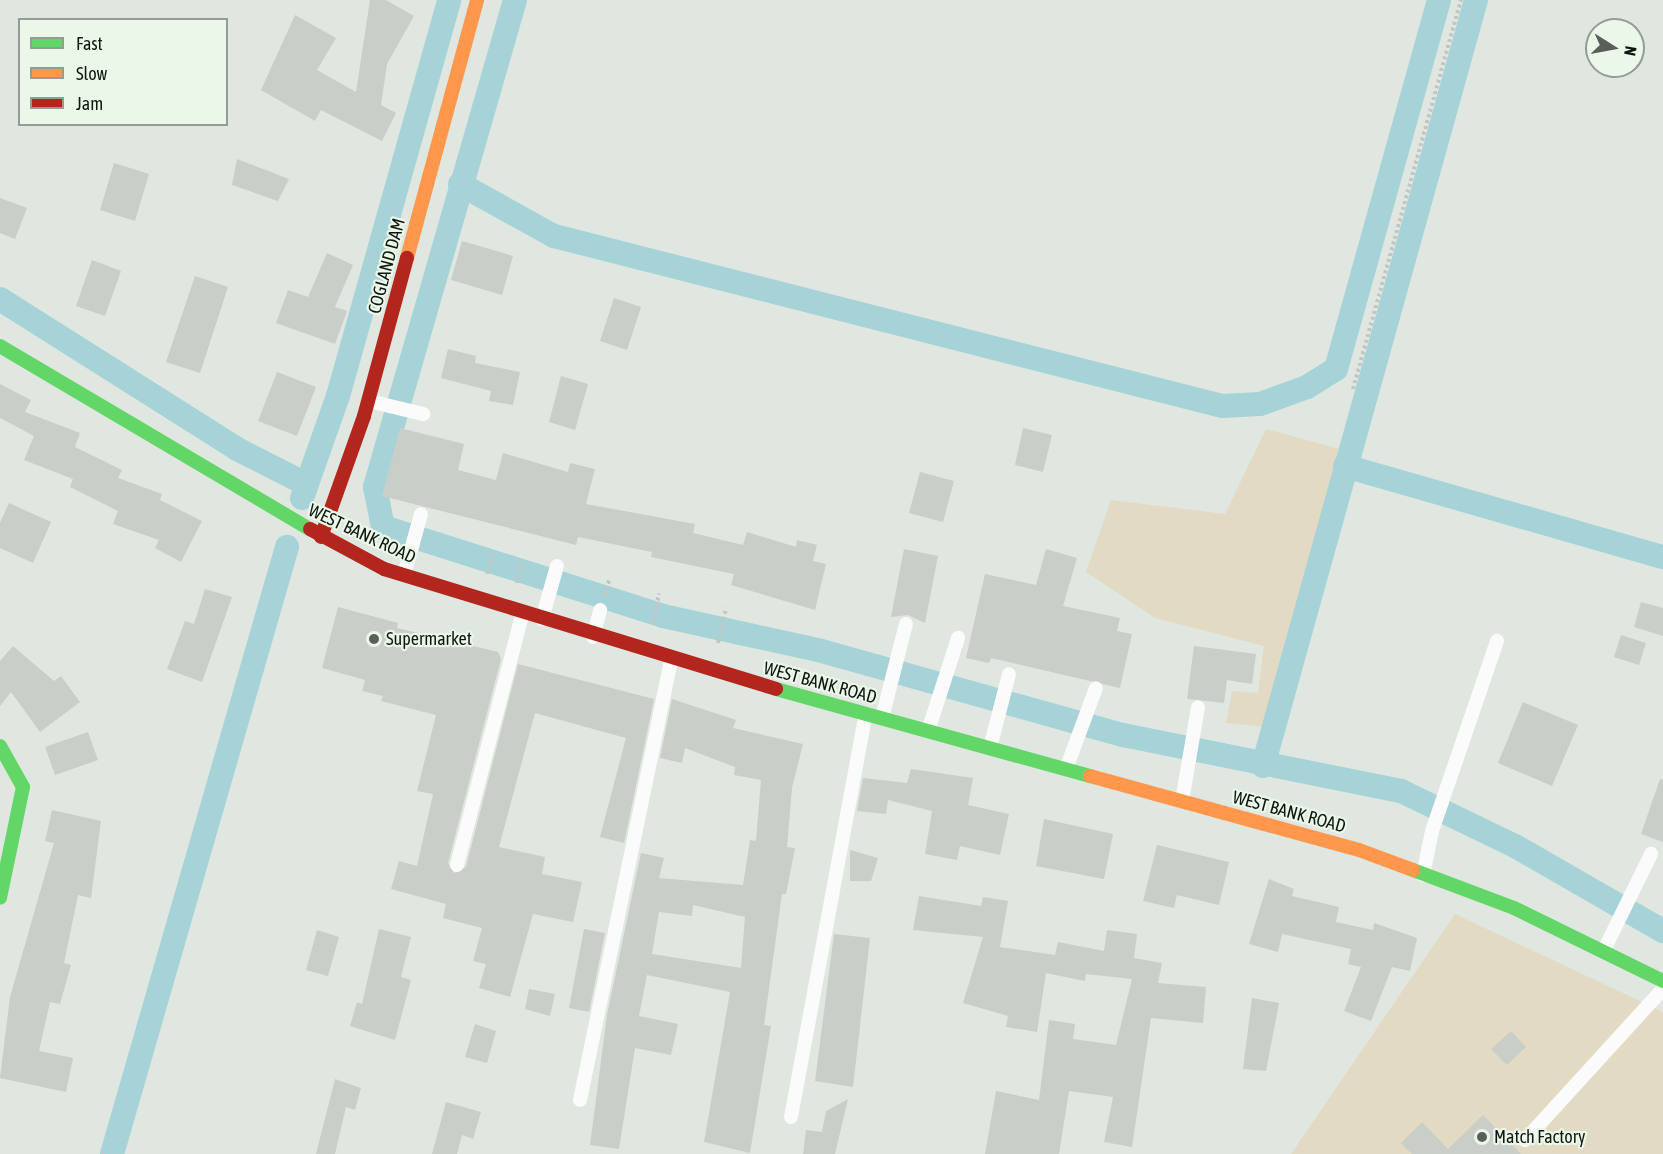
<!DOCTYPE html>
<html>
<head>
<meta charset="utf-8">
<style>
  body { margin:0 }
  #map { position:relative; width:1663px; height:1154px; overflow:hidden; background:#e0e6e0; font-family:"Asap Condensed",sans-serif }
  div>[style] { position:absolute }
  .green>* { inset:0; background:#e3dac3 }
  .canal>* { height:24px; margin:-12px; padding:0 12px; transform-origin:12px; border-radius:12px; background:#a6d3d7 }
  .building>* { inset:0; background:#cacec8 }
  .path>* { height:4px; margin-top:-2px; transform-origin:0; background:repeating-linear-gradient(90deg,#c3c6c3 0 3px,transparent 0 6px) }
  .lane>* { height:14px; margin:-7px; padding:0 7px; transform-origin:7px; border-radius:7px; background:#fafbfa }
  .fast>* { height:14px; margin:-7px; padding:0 7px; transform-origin:7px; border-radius:7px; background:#63d668 }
  .slow>* { height:14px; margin:-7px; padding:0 7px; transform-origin:7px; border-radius:7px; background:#ff974d }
  .jam>* { height:14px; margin:-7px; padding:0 7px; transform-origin:7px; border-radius:7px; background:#b3261e }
  .dots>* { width:16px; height:16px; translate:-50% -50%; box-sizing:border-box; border:3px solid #eaf7e9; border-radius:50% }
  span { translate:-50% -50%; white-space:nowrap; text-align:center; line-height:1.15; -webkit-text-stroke:4.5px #eaf7e9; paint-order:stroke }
  .street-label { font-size:18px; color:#121612 }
  .poi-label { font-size:18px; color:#121612 }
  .left { translate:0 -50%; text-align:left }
  .legend { position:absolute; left:18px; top:18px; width:210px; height:108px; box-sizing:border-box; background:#eaf7e9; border:2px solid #949d93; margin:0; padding:8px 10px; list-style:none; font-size:18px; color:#121612 }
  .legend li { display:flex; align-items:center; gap:12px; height:30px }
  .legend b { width:30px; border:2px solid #949d93 }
  .north { position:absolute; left:1585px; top:18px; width:60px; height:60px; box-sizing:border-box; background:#eaf7e9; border:2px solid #949d93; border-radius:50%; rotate:101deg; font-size:16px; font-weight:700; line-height:24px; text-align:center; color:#121612 }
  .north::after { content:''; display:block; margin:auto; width:21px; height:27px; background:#5a5f5a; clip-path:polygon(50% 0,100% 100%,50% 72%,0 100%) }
</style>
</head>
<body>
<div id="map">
  <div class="green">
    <i style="clip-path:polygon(1266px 429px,1350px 452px,1268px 727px,1226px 723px,1232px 691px,1258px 693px,1264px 646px,1155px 618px,1086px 572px,1111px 500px,1225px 514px)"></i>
    <i style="clip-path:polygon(1455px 914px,1663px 1012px,1663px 1154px,1291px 1154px)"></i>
  </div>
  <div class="canal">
    <i style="left:515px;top:0;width:507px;rotate:106.04deg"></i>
    <i style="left:375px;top:487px;width:41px;rotate:78.7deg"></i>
    <i style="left:383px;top:527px;width:294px;rotate:17.6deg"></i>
    <i style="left:663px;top:616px;width:159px;rotate:12.4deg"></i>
    <i style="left:818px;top:650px;width:317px;rotate:15.6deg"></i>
    <i style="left:1123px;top:735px;width:284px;rotate:11.4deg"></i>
    <i style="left:1401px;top:791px;width:127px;rotate:25.8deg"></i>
    <i style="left:1515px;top:846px;width:171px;rotate:29.9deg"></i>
    <i style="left:460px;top:184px;width:107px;rotate:29deg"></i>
    <i style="left:554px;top:236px;width:689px;rotate:14.28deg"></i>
    <i style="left:1222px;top:406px;width:38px;rotate:-3deg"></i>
    <i style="left:1260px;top:404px;width:50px;rotate:-19.9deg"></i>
    <i style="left:1307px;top:387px;width:34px;rotate:-32deg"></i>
    <i style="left:1336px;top:369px;width:383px;rotate:-74.4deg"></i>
    <i style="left:0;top:299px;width:280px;rotate:32.3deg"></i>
    <i style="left:237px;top:449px;width:77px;rotate:26.9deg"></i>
    <i style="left:1345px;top:466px;width:331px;rotate:16deg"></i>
    <i style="left:302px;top:498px;width:108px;rotate:-70.6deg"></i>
    <i style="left:338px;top:396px;width:411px;rotate:-74.3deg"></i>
    <i style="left:1263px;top:766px;width:795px;rotate:-74.46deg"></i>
    <i style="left:112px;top:1154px;width:632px;rotate:-73.92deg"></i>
  </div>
  <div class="building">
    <i style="clip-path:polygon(370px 0,386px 0,414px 16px,387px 64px,381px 105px,396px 113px,382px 141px,321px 110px,315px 121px,261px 90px,295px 15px,336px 38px,317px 70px,356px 92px)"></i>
    <i style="clip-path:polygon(237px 159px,289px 179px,278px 201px,232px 185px)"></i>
    <i style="clip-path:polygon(114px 163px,149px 174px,135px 221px,100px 210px)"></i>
    <i style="clip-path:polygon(0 198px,27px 208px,15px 239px,0 233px)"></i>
    <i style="clip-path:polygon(462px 241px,513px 256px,502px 295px,451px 280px)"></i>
    <i style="clip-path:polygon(327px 253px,353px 265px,335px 307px,347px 311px,335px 344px,276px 323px,288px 290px,308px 297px)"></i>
    <i style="clip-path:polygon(92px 260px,121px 271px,105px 316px,76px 306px)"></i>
    <i style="clip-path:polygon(195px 276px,228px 287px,200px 373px,166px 362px)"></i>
    <i style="clip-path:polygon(614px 298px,641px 307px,627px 350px,600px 341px)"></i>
    <i style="clip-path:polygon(448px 349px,476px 356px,475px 363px,520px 372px,513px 405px,489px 401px,491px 391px,441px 378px)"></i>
    <i style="clip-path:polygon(277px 372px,316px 387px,297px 436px,258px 421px)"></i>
    <i style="clip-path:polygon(561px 376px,588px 384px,575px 430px,549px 422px)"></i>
    <i style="clip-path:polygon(0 384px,31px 400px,25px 412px,80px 433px,75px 447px,122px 470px,118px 478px,162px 494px,160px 500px,202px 521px,181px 562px,155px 548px,159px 540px,113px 524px,118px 511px,70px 487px,73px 479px,24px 460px,34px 436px,0 418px)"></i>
    <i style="clip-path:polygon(400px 428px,464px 444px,458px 470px,496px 480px,503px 453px,568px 472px,570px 463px,595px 469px,586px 504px,695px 524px,693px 533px,743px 545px,747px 532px,796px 547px,797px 540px,817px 545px,813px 561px,826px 564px,815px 610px,731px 585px,734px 574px,651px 557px,652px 552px,578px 537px,576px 545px,382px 496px)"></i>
    <i style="clip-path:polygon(1023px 428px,1052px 435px,1043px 472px,1015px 465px)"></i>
    <i style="clip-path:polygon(920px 472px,954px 481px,943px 522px,909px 513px)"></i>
    <i style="clip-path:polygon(9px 503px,51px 522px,33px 563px,0 548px,0 523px)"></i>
    <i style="clip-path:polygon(904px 549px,938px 556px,925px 623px,908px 615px,891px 617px)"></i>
    <i style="clip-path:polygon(1046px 549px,1077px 558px,1063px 606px,1120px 618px,1117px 631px,1132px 634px,1120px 688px,991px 658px,989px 663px,966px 658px,985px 574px,1036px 585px)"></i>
    <i style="clip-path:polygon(205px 589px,232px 597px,202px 682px,167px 669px,185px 621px,194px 624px)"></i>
    <i style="clip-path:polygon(1641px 602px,1663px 608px,1663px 636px,1634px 627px)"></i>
    <i style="clip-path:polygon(338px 607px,398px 623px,397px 628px,498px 652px,501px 659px,448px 863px,454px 873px,466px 867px,518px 664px,654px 699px,624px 843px,600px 837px,626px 738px,535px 713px,499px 847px,545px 857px,542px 874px,582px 882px,573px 922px,533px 914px,510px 997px,479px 988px,486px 964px,473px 961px,482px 928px,443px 918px,446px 904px,391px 889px,399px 861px,417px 866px,433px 794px,417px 791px,436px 715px,381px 701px,383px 696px,362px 691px,365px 680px,322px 668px)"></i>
    <i style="clip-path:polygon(1621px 635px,1646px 643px,1639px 665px,1614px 657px)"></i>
    <i style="clip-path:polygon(13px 646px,54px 681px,61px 676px,80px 702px,40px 732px,11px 692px,0 706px,0 661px)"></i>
    <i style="clip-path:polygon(1194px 646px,1256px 654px,1252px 684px,1227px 680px,1224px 703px,1187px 699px)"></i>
    <i style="clip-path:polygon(evenodd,672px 699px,736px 720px,733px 728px,803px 744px,792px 788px,787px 847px,795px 848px,786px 894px,782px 894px,764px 1025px,771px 1026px,750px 1153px,704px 1142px,730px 992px,647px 975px,639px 1016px,678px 1024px,671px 1055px,635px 1048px,619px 1149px,590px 1145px,607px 1015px,641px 853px,664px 858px,659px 878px,743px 885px,750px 840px,756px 841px,761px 780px,734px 775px,735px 767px,685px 748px,682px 763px,660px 758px,672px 699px,693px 905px,745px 917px,741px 968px,652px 954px,659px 912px,692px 916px,693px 905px)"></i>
    <i style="clip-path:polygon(1523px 702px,1578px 725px,1552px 786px,1498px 763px)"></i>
    <i style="clip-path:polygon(88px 732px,98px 760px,55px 775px,45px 747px)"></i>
    <i style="clip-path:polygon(911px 769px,973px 778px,968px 805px,1009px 814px,1000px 855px,960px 846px,957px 860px,925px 854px,932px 811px,888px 800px,886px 814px,857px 811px,863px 778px,907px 783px)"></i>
    <i style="clip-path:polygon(1660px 779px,1663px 780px,1663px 842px,1641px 834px)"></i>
    <i style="clip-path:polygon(52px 810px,101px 821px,91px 898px,78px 895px,64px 963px,71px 965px,60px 1004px,50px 1002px,39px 1051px,73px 1058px,66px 1092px,0 1078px,10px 997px,54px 843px,45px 841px)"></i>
    <i style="clip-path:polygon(1044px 819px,1113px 834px,1104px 879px,1036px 866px)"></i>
    <i style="clip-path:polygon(1157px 845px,1229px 862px,1219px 905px,1177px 895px,1174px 908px,1143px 901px)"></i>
    <i style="clip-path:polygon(850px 850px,878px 858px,871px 881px,850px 881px)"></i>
    <i style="clip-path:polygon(1269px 879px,1294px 889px,1292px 896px,1339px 907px,1336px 922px,1373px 930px,1374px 923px,1417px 938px,1410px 971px,1392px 967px,1371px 1021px,1344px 1011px,1361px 967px,1348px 964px,1351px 949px,1282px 934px,1278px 952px,1249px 944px)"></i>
    <i style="clip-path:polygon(919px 896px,981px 906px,983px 897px,1008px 901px,1000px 947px,1055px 955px,1058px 942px,1104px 951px,1107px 930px,1137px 934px,1134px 958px,1162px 963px,1158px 983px,1206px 987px,1203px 1023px,1151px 1018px,1132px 1147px,1104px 1142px,1113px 1097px,1069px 1091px,1059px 1154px,985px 1154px,996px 1091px,1039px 1100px,1049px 1020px,1075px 1024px,1073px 1039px,1116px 1045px,1132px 979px,1086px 974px,1085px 981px,1046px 973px,1037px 1032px,1006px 1027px,1008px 1016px,963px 1003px,983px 937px,913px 930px)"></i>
    <i style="clip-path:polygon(379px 929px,411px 937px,401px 977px,411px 980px,395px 1040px,350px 1026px,357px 1002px,362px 1004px)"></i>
    <i style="clip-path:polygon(584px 929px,605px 933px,589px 1012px,569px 1008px)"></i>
    <i style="clip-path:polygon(317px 930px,339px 937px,328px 976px,306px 970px)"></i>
    <i style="clip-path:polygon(834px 934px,870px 938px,853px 1087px,815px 1081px)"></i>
    <i style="clip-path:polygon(529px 989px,555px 994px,550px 1016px,525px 1009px)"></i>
    <i style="clip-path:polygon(1252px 998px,1279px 1003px,1266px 1071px,1243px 1069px)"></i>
    <i style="clip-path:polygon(475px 1024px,496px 1031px,487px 1063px,465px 1057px)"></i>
    <i style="clip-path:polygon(1511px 1031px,1526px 1047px,1507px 1065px,1491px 1049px)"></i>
    <i style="clip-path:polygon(335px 1079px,361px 1088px,355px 1110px,346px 1107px,335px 1154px,316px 1154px)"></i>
    <i style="clip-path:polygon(848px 1099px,835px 1154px,803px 1154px,806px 1130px,822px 1132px,826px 1111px)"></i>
    <i style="clip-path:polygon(446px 1102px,481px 1112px,473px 1139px,462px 1135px,457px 1154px,432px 1154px)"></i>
    <i style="clip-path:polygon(1483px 1115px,1521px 1154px,1412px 1154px,1401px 1143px,1422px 1122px,1448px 1149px)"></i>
  </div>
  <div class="path">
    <i style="left:1353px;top:389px;width:404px;rotate:-74.5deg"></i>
    <i style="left:487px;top:574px;width:23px;rotate:-75deg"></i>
    <i style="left:517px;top:583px;width:23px;rotate:-75deg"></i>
    <i style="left:605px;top:595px;width:16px;rotate:-75deg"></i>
    <i style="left:653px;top:624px;width:31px;rotate:-79deg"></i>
    <i style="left:718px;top:643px;width:36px;rotate:-77deg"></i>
    <i style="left:102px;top:1154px;width:1px"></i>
  </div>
  <div class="lane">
    <i style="left:369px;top:401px;width:56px;rotate:13.5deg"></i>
    <i style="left:404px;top:575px;width:63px;rotate:-74.4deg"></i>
    <i style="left:542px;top:619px;width:55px;rotate:-74.2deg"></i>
    <i style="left:593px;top:637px;width:28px;rotate:-75deg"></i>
    <i style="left:882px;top:718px;width:97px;rotate:-75.7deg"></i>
    <i style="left:928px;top:731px;width:98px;rotate:-72.1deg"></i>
    <i style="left:990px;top:748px;width:76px;rotate:-75.6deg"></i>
    <i style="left:1066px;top:769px;width:86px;rotate:-69.7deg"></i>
    <i style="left:1182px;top:801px;width:95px;rotate:-80.3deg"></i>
    <i style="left:457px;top:865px;width:258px;rotate:-75.4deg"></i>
    <i style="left:1423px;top:875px;width:45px;rotate:-78.4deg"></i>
    <i style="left:1432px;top:831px;width:201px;rotate:-71.1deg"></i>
    <i style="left:1605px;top:948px;width:105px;rotate:-63.9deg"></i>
    <i style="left:580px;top:1100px;width:449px;rotate:-78.3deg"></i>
    <i style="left:791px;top:1117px;width:410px;rotate:-79.5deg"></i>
    <i style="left:1525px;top:1140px;width:205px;rotate:-47.6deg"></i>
  </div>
  <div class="fast">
    <i style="left:0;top:346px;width:360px;rotate:30.6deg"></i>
    <i style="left:776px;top:689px;width:326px;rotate:15.5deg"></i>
    <i style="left:0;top:746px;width:47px;rotate:60.7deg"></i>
    <i style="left:23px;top:787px;width:113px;rotate:101.7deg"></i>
    <i style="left:1413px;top:870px;width:108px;rotate:20.6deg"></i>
    <i style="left:1514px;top:908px;width:166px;rotate:26.1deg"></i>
  </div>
  <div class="slow">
    <i style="left:407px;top:258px;width:267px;rotate:-74.8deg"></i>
    <i style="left:1090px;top:776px;width:279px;rotate:15.4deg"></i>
    <i style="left:1359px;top:850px;width:58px;rotate:20.3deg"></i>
  </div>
  <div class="jam">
    <i style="left:310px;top:529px;width:84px;rotate:28.4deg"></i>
    <i style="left:384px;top:569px;width:410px;rotate:17deg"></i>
    <i style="left:321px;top:537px;width:128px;rotate:-70.4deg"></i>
    <i style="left:364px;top:416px;width:164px;rotate:-74.8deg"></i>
  </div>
  <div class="dots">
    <i style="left:374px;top:639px;background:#5a5f5a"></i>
    <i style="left:1482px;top:1137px;background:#5a5f5a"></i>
  </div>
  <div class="street-label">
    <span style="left:387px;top:266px;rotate:-75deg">COGLAND DAM</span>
    <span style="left:362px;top:534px;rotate:25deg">WEST BANK ROAD</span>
    <span style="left:820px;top:683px;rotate:15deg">WEST BANK ROAD</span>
    <span style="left:1289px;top:812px;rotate:15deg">WEST BANK ROAD</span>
  </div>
  <div class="poi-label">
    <span class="left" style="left:386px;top:639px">Supermarket</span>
    <span class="left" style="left:1494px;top:1137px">Match Factory</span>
  </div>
  <ul class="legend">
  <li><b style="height:8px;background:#63d668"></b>Fast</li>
  <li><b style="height:8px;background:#ff974d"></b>Slow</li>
  <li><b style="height:8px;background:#b3261e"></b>Jam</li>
  </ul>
  <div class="north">N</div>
</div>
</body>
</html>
